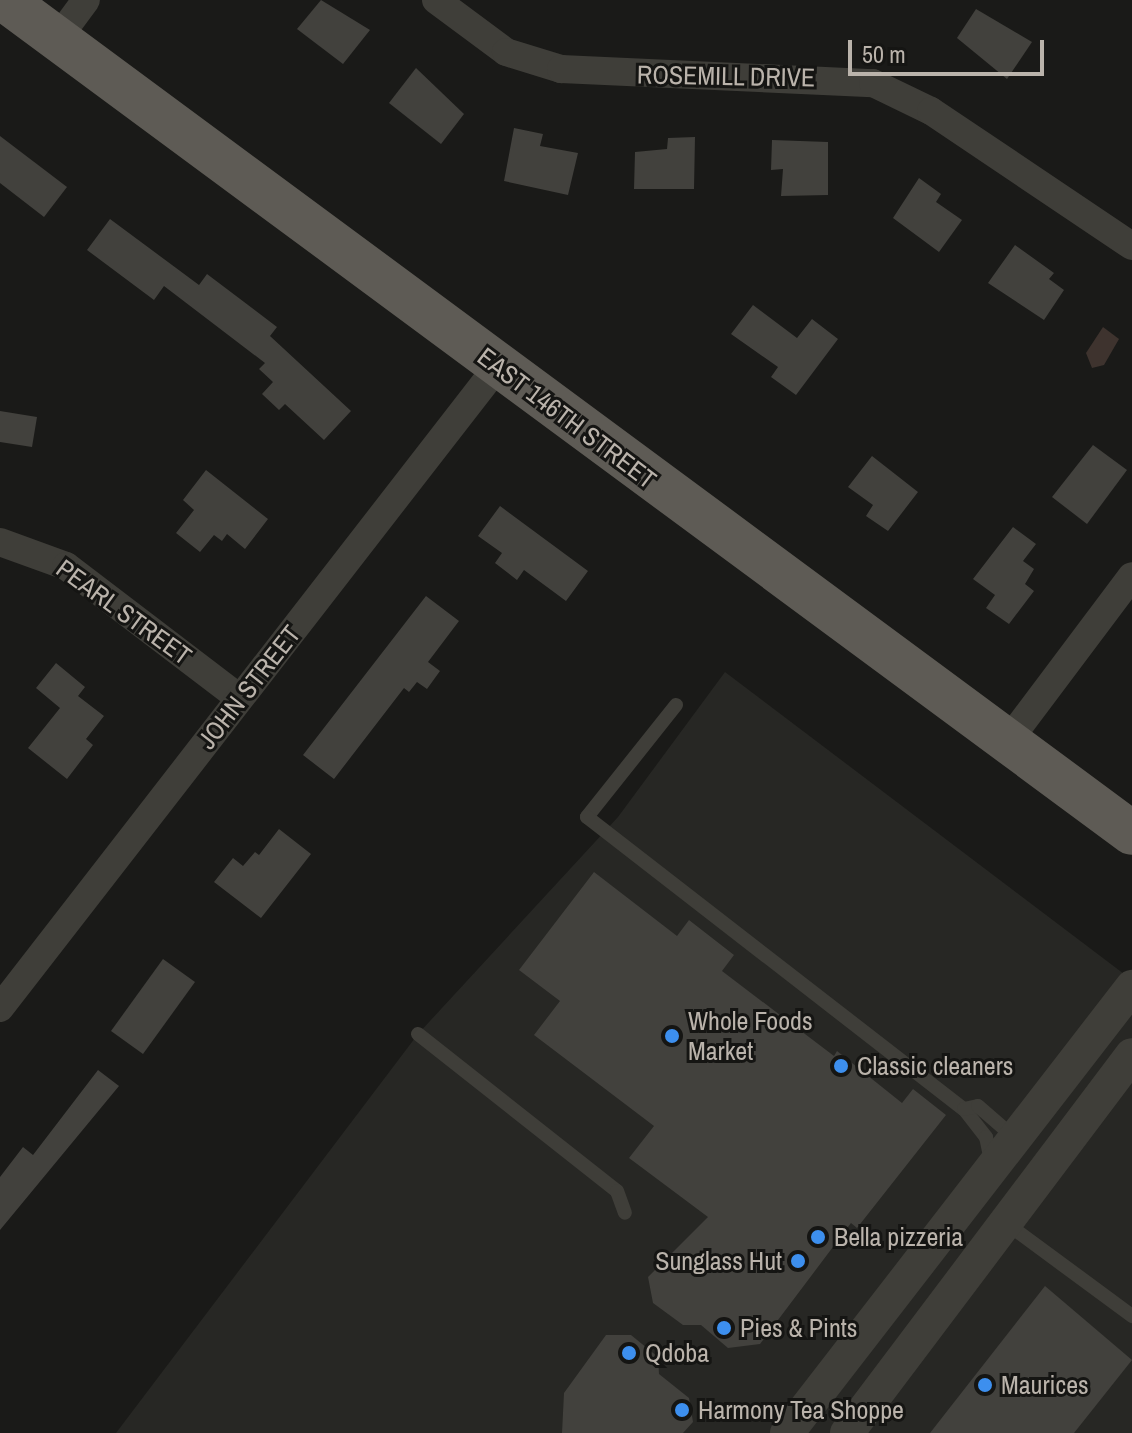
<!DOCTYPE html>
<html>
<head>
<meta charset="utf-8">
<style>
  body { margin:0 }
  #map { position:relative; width:1132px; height:1433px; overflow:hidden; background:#1a1a18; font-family:"Archivo Narrow",sans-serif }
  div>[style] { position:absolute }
  .built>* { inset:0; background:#272724 }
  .water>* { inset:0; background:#3e332e }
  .building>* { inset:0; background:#42413d }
  .service>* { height:14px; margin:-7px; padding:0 7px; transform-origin:7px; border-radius:7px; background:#3f3e39 }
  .minor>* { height:28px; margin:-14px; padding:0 14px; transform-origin:14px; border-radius:14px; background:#3f3e39 }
  .tertiary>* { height:34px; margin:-17px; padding:0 17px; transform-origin:17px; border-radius:17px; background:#3f3e39 }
  .primary>* { height:44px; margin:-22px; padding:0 22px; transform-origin:22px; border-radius:22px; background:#5e5b55 }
  .dots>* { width:22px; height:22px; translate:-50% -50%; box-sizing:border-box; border:4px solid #151513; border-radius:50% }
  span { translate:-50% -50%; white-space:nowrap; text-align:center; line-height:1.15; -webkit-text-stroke:6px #151513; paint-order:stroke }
  .street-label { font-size:26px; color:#bab3ab }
  .poi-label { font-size:26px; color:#bab3ab }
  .left { translate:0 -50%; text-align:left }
  .right { translate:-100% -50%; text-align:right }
  .scale { position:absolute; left:848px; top:40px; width:196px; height:36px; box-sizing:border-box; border:4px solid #bab3ab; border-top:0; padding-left:10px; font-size:24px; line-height:28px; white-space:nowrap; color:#bab3ab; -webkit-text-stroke:6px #151513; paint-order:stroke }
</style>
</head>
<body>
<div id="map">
  <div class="built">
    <i style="clip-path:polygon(725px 672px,1132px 980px,1132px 1433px,116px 1433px,418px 1034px,618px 817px)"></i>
  </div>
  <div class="water">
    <i style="clip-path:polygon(1103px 327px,1119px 339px,1104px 365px,1092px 368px,1086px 353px)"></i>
  </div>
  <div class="building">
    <i style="clip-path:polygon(321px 0,370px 30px,343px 64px,297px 29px)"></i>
    <i style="clip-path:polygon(976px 9px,1032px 42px,1007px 79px,957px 38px)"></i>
    <i style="clip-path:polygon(416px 68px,464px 114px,441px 144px,389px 103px)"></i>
    <i style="clip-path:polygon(514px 128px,543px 134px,540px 146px,578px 153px,568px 195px,504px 181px)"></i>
    <i style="clip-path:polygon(0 136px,67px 187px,44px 217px,0 183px)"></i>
    <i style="clip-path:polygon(695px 137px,694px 189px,634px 189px,635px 152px,667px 149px,668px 138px)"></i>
    <i style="clip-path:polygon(772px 140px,828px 142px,828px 195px,781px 196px,783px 169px,771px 170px)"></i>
    <i style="clip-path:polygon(919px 178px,941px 194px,936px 202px,962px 220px,939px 252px,893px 218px)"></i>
    <i style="clip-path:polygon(110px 219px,199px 285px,207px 274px,277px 327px,270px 336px,351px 411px,324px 440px,285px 404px,279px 410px,262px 394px,273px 382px,259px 369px,265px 363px,164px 286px,154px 300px,87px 250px)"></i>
    <i style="clip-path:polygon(1015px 245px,1054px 273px,1049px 279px,1064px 290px,1044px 320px,988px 283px)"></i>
    <i style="clip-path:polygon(753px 305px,797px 338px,812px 319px,838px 339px,796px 395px,771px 377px,778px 367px,731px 334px)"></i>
    <i style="clip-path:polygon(0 411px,37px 417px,32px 447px,0 442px)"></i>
    <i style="clip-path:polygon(1093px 445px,1127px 470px,1087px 524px,1052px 497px)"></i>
    <i style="clip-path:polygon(872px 456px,918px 492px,888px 531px,866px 516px,873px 505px,848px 487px)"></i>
    <i style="clip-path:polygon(206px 470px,268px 519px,245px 549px,227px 534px,222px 541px,214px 535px,200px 552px,176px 533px,194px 510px,183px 500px)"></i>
    <i style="clip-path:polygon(500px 506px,588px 571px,566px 601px,524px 570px,517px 580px,495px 563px,502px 553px,478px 536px)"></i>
    <i style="clip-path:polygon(1013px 527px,1036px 544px,1023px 561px,1034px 569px,1025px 584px,1034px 591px,1009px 624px,986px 608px,995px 595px,973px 579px)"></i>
    <i style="clip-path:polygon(426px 596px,459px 621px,428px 662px,440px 671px,427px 689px,417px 682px,409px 692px,404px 688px,334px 779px,303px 755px)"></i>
    <i style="clip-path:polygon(56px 663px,85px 687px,78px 696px,104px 716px,86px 739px,93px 745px,67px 779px,28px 748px,60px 708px,36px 688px)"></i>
    <i style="clip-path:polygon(279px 829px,311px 854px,261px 918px,214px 882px,233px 858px,243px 866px,255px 852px,259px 855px)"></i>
    <i style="clip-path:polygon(594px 872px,677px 936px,689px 920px,734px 955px,722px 971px,834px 1056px,837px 1051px,902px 1103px,913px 1089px,946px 1115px,857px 1228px,851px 1223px,760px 1344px,728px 1348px,701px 1325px,683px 1325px,653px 1303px,648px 1277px,708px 1217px,629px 1158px,654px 1126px,534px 1035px,560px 1001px,519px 970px)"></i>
    <i style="clip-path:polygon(163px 959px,195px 982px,143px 1054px,111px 1031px)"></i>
    <i style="clip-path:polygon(98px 1070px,119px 1086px,0 1230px,0 1177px,23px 1147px,33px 1155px)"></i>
    <i style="clip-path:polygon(1045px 1286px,1132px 1360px,1074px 1433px,930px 1433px)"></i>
    <i style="clip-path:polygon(606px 1335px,631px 1335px,658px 1357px,659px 1374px,689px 1398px,693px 1422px,683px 1433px,562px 1433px,564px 1393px)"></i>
  </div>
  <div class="service">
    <i style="left:676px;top:705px;width:143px;rotate:128.5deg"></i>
    <i style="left:587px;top:817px;width:477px;rotate:37.8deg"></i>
    <i style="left:964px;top:1109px;width:36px;rotate:52deg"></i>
    <i style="left:986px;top:1137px;width:25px;rotate:78deg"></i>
    <i style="left:418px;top:1034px;width:253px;rotate:38.3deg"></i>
    <i style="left:617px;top:1191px;width:23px;rotate:70deg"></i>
    <i style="left:964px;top:1109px;width:14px;rotate:-12deg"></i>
    <i style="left:978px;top:1106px;width:49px;rotate:40.9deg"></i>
    <i style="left:1006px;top:1223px;width:157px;rotate:36.4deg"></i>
  </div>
  <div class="minor">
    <i style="left:436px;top:0;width:87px;rotate:36.6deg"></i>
    <i style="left:506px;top:52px;width:58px;rotate:17.2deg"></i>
    <i style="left:561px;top:69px;width:312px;rotate:2.6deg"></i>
    <i style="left:873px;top:83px;width:64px;rotate:25.8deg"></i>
    <i style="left:931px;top:111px;width:242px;rotate:33.9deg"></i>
    <i style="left:58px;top:38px;width:47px;rotate:-53.6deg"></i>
    <i style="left:0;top:542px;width:70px;rotate:20deg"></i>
    <i style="left:66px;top:566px;width:218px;rotate:37.3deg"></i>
    <i style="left:1008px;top:741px;width:206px;rotate:-53.1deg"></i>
    <i style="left:0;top:1008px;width:813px;rotate:-52.2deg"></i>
  </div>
  <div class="tertiary">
    <i style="left:787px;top:1433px;width:564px;rotate:-52.28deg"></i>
    <i style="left:847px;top:1433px;width:473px;rotate:-53deg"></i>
  </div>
  <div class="primary">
    <i style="left:5px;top:0;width:1401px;rotate:36.47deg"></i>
  </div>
  <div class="dots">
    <i style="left:672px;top:1036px;background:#3d8fee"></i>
    <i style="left:841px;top:1066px;background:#3d8fee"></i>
    <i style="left:818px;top:1237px;background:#3d8fee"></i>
    <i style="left:798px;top:1261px;background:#3d8fee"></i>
    <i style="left:724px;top:1328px;background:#3d8fee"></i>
    <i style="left:629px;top:1353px;background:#3d8fee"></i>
    <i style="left:985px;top:1385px;background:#3d8fee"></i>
    <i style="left:682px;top:1410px;background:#3d8fee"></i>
  </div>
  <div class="street-label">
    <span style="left:726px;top:76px;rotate:1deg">ROSEMILL DRIVE</span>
    <span style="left:567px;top:418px;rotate:37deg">EAST 146TH STREET</span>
    <span style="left:124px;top:612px;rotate:36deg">PEARL STREET</span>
    <span style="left:249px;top:687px;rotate:-52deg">JOHN STREET</span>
  </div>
  <div class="poi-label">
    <span class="left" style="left:688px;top:1036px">Whole Foods<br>Market</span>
    <span class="left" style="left:857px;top:1066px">Classic cleaners</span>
    <span class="left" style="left:834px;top:1237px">Bella pizzeria</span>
    <span class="right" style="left:782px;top:1261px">Sunglass Hut</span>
    <span class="left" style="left:740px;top:1328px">Pies &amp; Pints</span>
    <span class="left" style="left:645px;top:1353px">Qdoba</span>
    <span class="left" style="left:1001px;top:1385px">Maurices</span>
    <span class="left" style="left:698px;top:1410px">Harmony Tea Shoppe</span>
  </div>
  <div class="scale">50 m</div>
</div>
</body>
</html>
